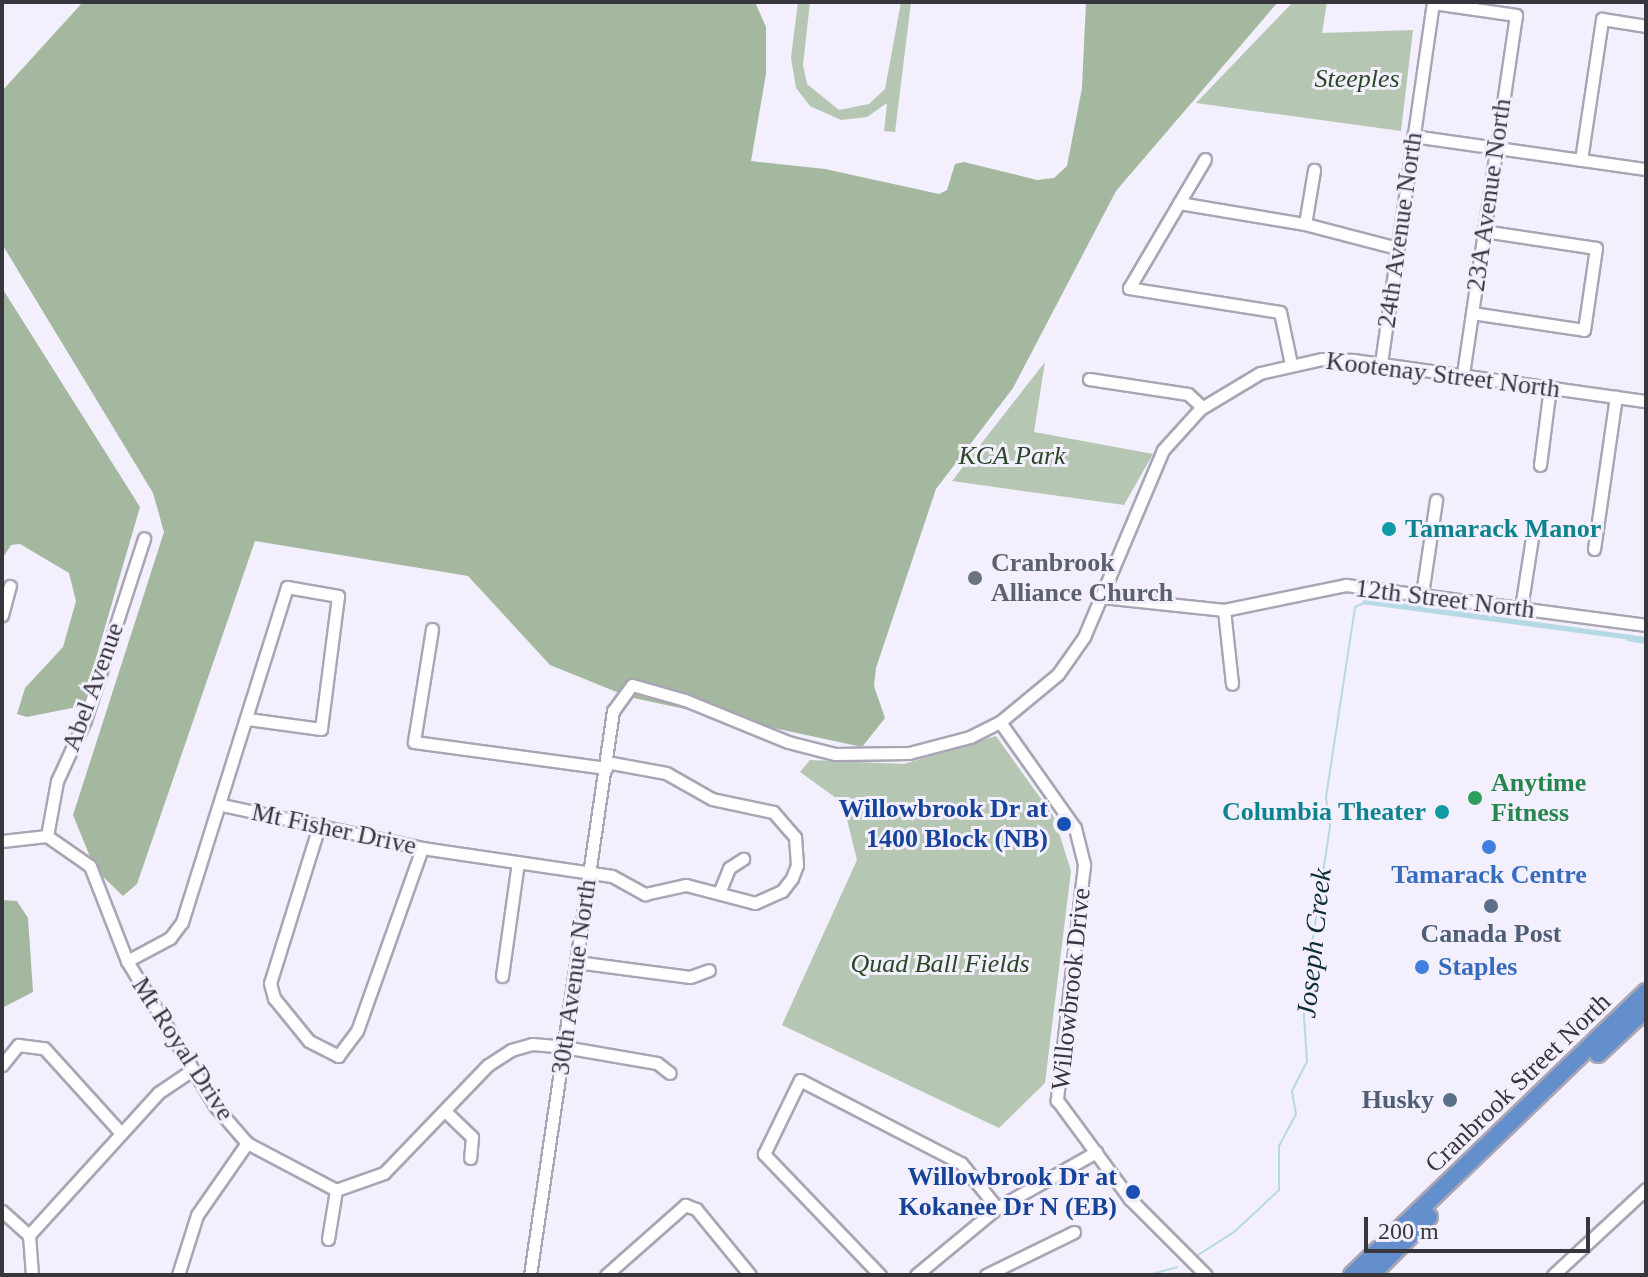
<!DOCTYPE html>
<html>
<head>
<meta charset="utf-8">
<style>
  body { margin:0 }
  #map { position:relative; width:1648px; height:1277px; overflow:hidden; background:#f3effd; font-family:Georgia,serif }
  div>[style] { position:absolute }
  .green>* { inset:0; background:#b5c6b2 }
  .forest>* { inset:0; background:#a3b89f }
  .water>* { inset:0; background:#b6dae5 }
  .stream>* { height:2px; margin:-1px; padding:0 1px; transform-origin:1px; border-radius:1px; background:#b6dae5 }
  .roads { filter:drop-shadow(2px 0 #a9a5b5) drop-shadow(-2px 0 #a9a5b5) drop-shadow(0 2px #a9a5b5) drop-shadow(0 -2px #a9a5b5) }
  .minor>* { height:11px; margin:-5.5px; padding:0 5.5px; transform-origin:5.5px; border-radius:5.5px; background:#fff }
  .highway>* { height:16px; margin:-8px; padding:0 8px; transform-origin:8px; border-radius:8px; background:#638fcc }
  .dots>* { width:22px; height:22px; translate:-50% -50%; box-sizing:border-box; border:4px solid #f3effd; border-radius:50% }
  span { translate:-50% -50%; white-space:nowrap; text-align:center; line-height:1.15; -webkit-text-stroke:6px #f3effd; paint-order:stroke }
  .park-label { font-size:26px; color:#284824; font-style:italic }
  .street-label { font-size:26px; color:#38363d }
  .culture-label { font-size:26px; color:#0d838f; font-weight:700 }
  .left { translate:0 -50%; text-align:left }
  .right { translate:-100% -50%; text-align:right }
  .worship-label { font-size:26px; color:#5b616d; font-weight:700 }
  .leisure-label { font-size:26px; color:#27864d; font-weight:700 }
  .transit-label { font-size:26px; color:#164399; font-weight:700 }
  .shop-label { font-size:26px; color:#366cbe; font-weight:700 }
  .service-label { font-size:26px; color:#4e5e75; font-weight:700 }
  .water-label { font-size:28px; color:#0b2e37; font-style:italic }
  .frame { position:absolute; inset:0; border:4px solid #38363d; pointer-events:none }
  .scale { position:absolute; left:1364px; top:1217px; width:226px; height:36px; box-sizing:border-box; border:4px solid #38363d; border-top:0; padding-left:10px; font-size:24px; line-height:28px; white-space:nowrap; color:#38363d; -webkit-text-stroke:6px #f3effd; paint-order:stroke }
</style>
</head>
<body>
<div id="map">
  <div class="green">
    <i style="clip-path:polygon(798px 2px,810px 2px,803px 65px,807px 84px,839px 110px,869px 104px,885px 89px,901px 2px,911px 2px,895px 132px,884px 131px,887px 103px,867px 117px,841px 120px,810px 106px,796px 88px,791px 58px)"></i>
    <i style="clip-path:polygon(1293px 2px,1327px 2px,1322px 33px,1413px 30px,1401px 131px,1196px 103px)"></i>
    <i style="clip-path:polygon(1045px 362px,1034px 432px,1153px 454px,1124px 505px,952px 481px)"></i>
    <i style="clip-path:polygon(996px 736px,1054px 817px,1071px 871px,1045px 1083px,999px 1128px,782px 1025px,857px 860px,843px 803px,800px 772px,810px 760px,904px 764px)"></i>
  </div>
  <div class="forest">
    <i style="clip-path:polygon(83px 2px,755px 2px,766px 27px,766px 74px,751px 161px,825px 169px,939px 194px,947px 190px,955px 164px,964px 162px,1037px 180px,1054px 178px,1067px 166px,1082px 88px,1086px 2px,1278px 2px,1116px 191px,1013px 388px,936px 489px,876px 668px,874px 686px,885px 718px,862px 747px,629px 697px,550px 665px,468px 576px,255px 541px,137px 884px,123px 896px,95px 869px,73px 815px,164px 532px,153px 493px,2px 244px,2px 91px)"></i>
    <i style="clip-path:polygon(2px 288px,140px 507px,82px 706px,27px 717px,17px 714px,25px 688px,63px 647px,76px 601px,69px 573px,20px 544px,11px 545px,2px 559px)"></i>
    <i style="clip-path:polygon(2px 900px,17px 901px,28px 918px,33px 992px,2px 1008px)"></i>
  </div>
  <div class="water">
    <i style="clip-path:polygon(1364px 598px,1646px 637px,1646px 642px,1362px 604px)"></i>
  </div>
  <div class="stream">
    <i style="left:1627px;top:640px;width:19px;rotate:9deg"></i>
    <i style="left:1195px;top:1257px;width:46px;rotate:-32.7deg"></i>
    <i style="left:1234px;top:1232px;width:62px;rotate:-43deg"></i>
    <i style="left:1279px;top:1190px;width:44px;rotate:-90deg"></i>
    <i style="left:1279px;top:1146px;width:36px;rotate:-62deg"></i>
    <i style="left:1296px;top:1114px;width:23px;rotate:-100deg"></i>
    <i style="left:1292px;top:1091px;width:34px;rotate:-63deg"></i>
    <i style="left:1307px;top:1061px;width:58px;rotate:-93.9deg"></i>
    <i style="left:1303px;top:1003px;width:179px;rotate:-81.3deg"></i>
    <i style="left:1330px;top:826px;width:29px;rotate:-98deg"></i>
    <i style="left:1326px;top:797px;width:192px;rotate:-81.3deg"></i>
    <i style="left:1355px;top:607px;width:8px;rotate:-23deg"></i>
    <i style="left:1148px;top:1275px;width:30px;rotate:-15deg"></i>
  </div>
  <div class="roads">
    <div class="minor">
      <i style="left:1433px;top:3px;width:84px;rotate:8.2deg"></i>
      <i style="left:1516px;top:15px;width:364px;rotate:98.4deg"></i>
      <i style="left:1413px;top:136px;width:235px;rotate:8.1deg"></i>
      <i style="left:1581px;top:160px;width:143px;rotate:-81.5deg"></i>
      <i style="left:1602px;top:19px;width:45px;rotate:9deg"></i>
      <i style="left:1179px;top:203px;width:51px;rotate:-59.4deg"></i>
      <i style="left:1305px;top:224px;width:55px;rotate:-80.5deg"></i>
      <i style="left:1472px;top:313px;width:113px;rotate:8.6deg"></i>
      <i style="left:1584px;top:330px;width:83px;rotate:-81.7deg"></i>
      <i style="left:1596px;top:248px;width:113px;rotate:-171.4deg"></i>
      <i style="left:1381px;top:363px;width:365px;rotate:-81.8deg"></i>
      <i style="left:1291px;top:364px;width:53px;rotate:-101.9deg"></i>
      <i style="left:1280px;top:312px;width:153px;rotate:-171deg"></i>
      <i style="left:1129px;top:288px;width:99px;rotate:-59.5deg"></i>
      <i style="left:1179px;top:203px;width:128px;rotate:9.5deg"></i>
      <i style="left:1305px;top:224px;width:95px;rotate:14.6deg"></i>
      <i style="left:1089px;top:379px;width:100px;rotate:8.6deg"></i>
      <i style="left:1188px;top:394px;width:19px;rotate:43deg"></i>
      <i style="left:1540px;top:465px;width:79px;rotate:-82.7deg"></i>
      <i style="left:1594px;top:549px;width:154px;rotate:-81.8deg"></i>
      <i style="left:1422px;top:594px;width:95px;rotate:-81.5deg"></i>
      <i style="left:1102px;top:597px;width:123px;rotate:6.1deg"></i>
      <i style="left:1224px;top:610px;width:125px;rotate:-11.6deg"></i>
      <i style="left:1346px;top:585px;width:303px;rotate:7.6deg"></i>
      <i style="left:1521px;top:608px;width:78px;rotate:-81.1deg"></i>
      <i style="left:1224px;top:610px;width:74px;rotate:83.8deg"></i>
      <i style="left:2px;top:615px;width:30px;rotate:-75deg"></i>
      <i style="left:432px;top:629px;width:114px;rotate:99.1deg"></i>
      <i style="left:414px;top:742px;width:194px;rotate:7.7deg"></i>
      <i style="left:1000px;top:722px;width:130px;rotate:54.7deg"></i>
      <i style="left:1075px;top:828px;width:38px;rotate:76deg"></i>
      <i style="left:1084px;top:865px;width:237px;rotate:96.6deg"></i>
      <i style="left:1057px;top:1100px;width:123px;rotate:53.6deg"></i>
      <i style="left:1130px;top:1199px;width:107px;rotate:45deg"></i>
      <i style="left:222px;top:805px;width:205px;rotate:12.1deg"></i>
      <i style="left:422px;top:848px;width:192px;rotate:8.4deg"></i>
      <i style="left:612px;top:876px;width:38px;rotate:29deg"></i>
      <i style="left:645px;top:894px;width:42px;rotate:-12.4deg"></i>
      <i style="left:686px;top:885px;width:71px;rotate:14.6deg"></i>
      <i style="left:755px;top:903px;width:30px;rotate:-24deg"></i>
      <i style="left:782px;top:891px;width:16px;rotate:-52deg"></i>
      <i style="left:792px;top:878px;width:14px;rotate:-69deg"></i>
      <i style="left:797px;top:865px;width:28px;rotate:-94deg"></i>
      <i style="left:795px;top:837px;width:33px;rotate:-131deg"></i>
      <i style="left:773px;top:812px;width:62px;rotate:-168deg"></i>
      <i style="left:712px;top:799px;width:53px;rotate:-150.5deg"></i>
      <i style="left:666px;top:773px;width:61px;rotate:-169.6deg"></i>
      <i style="left:319px;top:826px;width:164px;rotate:107.3deg"></i>
      <i style="left:270px;top:983px;width:16px;rotate:75deg"></i>
      <i style="left:274px;top:998px;width:55px;rotate:50.9deg"></i>
      <i style="left:309px;top:1041px;width:33px;rotate:27deg"></i>
      <i style="left:338px;top:1056px;width:31px;rotate:-53deg"></i>
      <i style="left:357px;top:1031px;width:194px;rotate:-70.4deg"></i>
      <i style="left:47px;top:836px;width:56px;rotate:-79.7deg"></i>
      <i style="left:57px;top:781px;width:67px;rotate:-65.3deg"></i>
      <i style="left:85px;top:720px;width:191px;rotate:-72deg"></i>
      <i style="left:2px;top:841px;width:45px;rotate:-6.3deg"></i>
      <i style="left:47px;top:836px;width:52px;rotate:34.9deg"></i>
      <i style="left:90px;top:866px;width:102px;rotate:68.7deg"></i>
      <i style="left:127px;top:961px;width:170px;rotate:58.7deg"></i>
      <i style="left:215px;top:1106px;width:49px;rotate:49.1deg"></i>
      <i style="left:247px;top:1143px;width:101px;rotate:27.8deg"></i>
      <i style="left:336px;top:1190px;width:51px;rotate:-19.5deg"></i>
      <i style="left:384px;top:1173px;width:150px;rotate:-46.1deg"></i>
      <i style="left:488px;top:1065px;width:27px;rotate:-33deg"></i>
      <i style="left:511px;top:1050px;width:22px;rotate:-16deg"></i>
      <i style="left:532px;top:1044px;width:32px;rotate:5deg"></i>
      <i style="left:564px;top:1047px;width:94px;rotate:9.8deg"></i>
      <i style="left:657px;top:1063px;width:16px;rotate:38deg"></i>
      <i style="left:719px;top:893px;width:27px;rotate:-68deg"></i>
      <i style="left:729px;top:868px;width:17px;rotate:-33deg"></i>
      <i style="left:127px;top:961px;width:49px;rotate:-28.1deg"></i>
      <i style="left:170px;top:938px;width:20px;rotate:-53deg"></i>
      <i style="left:182px;top:922px;width:351px;rotate:-72.6deg"></i>
      <i style="left:287px;top:587px;width:52px;rotate:10deg"></i>
      <i style="left:338px;top:596px;width:134px;rotate:97.3deg"></i>
      <i style="left:321px;top:729px;width:74px;rotate:-172.2deg"></i>
      <i style="left:576px;top:962px;width:115px;rotate:7.5deg"></i>
      <i style="left:690px;top:977px;width:20px;rotate:-20deg"></i>
      <i style="left:502px;top:976px;width:115px;rotate:-82deg"></i>
      <i style="left:2px;top:1065px;width:26px;rotate:-51deg"></i>
      <i style="left:18px;top:1045px;width:26px;rotate:7deg"></i>
      <i style="left:44px;top:1048px;width:115px;rotate:47.8deg"></i>
      <i style="left:447px;top:1113px;width:35px;rotate:44deg"></i>
      <i style="left:472px;top:1137px;width:21px;rotate:95deg"></i>
      <i style="left:2px;top:1211px;width:36px;rotate:42deg"></i>
      <i style="left:29px;top:1235px;width:40px;rotate:85.7deg"></i>
      <i style="left:29px;top:1235px;width:192px;rotate:-47.7deg"></i>
      <i style="left:158px;top:1093px;width:40px;rotate:-34deg"></i>
      <i style="left:328px;top:1239px;width:50px;rotate:-80.7deg"></i>
      <i style="left:178px;top:1275px;width:63px;rotate:-72.4deg"></i>
      <i style="left:197px;top:1215px;width:88px;rotate:-55.2deg"></i>
      <i style="left:530px;top:1275px;width:570px;rotate:-81.63deg"></i>
      <i style="left:613px;top:711px;width:32px;rotate:-54deg"></i>
      <i style="left:632px;top:685px;width:55px;rotate:15.8deg"></i>
      <i style="left:685px;top:700px;width:111px;rotate:22.2deg"></i>
      <i style="left:788px;top:742px;width:49px;rotate:14.3deg"></i>
      <i style="left:835px;top:754px;width:74px;rotate:-0.8deg"></i>
      <i style="left:909px;top:753px;width:63px;rotate:-14.7deg"></i>
      <i style="left:970px;top:737px;width:34px;rotate:-27deg"></i>
      <i style="left:1000px;top:722px;width:75px;rotate:-39.6deg"></i>
      <i style="left:1058px;top:674px;width:45px;rotate:-54.9deg"></i>
      <i style="left:1084px;top:637px;width:203px;rotate:-67.1deg"></i>
      <i style="left:1163px;top:450px;width:55px;rotate:-47.9deg"></i>
      <i style="left:1200px;top:409px;width:70px;rotate:-31deg"></i>
      <i style="left:1260px;top:373px;width:64px;rotate:-12.7deg"></i>
      <i style="left:1322px;top:359px;width:31px;rotate:2deg"></i>
      <i style="left:1353px;top:360px;width:296px;rotate:8deg"></i>
      <i style="left:606px;top:1275px;width:106px;rotate:-41.5deg"></i>
      <i style="left:685px;top:1205px;width:12px;rotate:20deg"></i>
      <i style="left:696px;top:1209px;width:85px;rotate:50.7deg"></i>
      <i style="left:880px;top:1275px;width:168px;rotate:-133.8deg"></i>
      <i style="left:764px;top:1154px;width:82px;rotate:-64.1deg"></i>
      <i style="left:800px;top:1080px;width:181px;rotate:27.3deg"></i>
      <i style="left:961px;top:1163px;width:58px;rotate:51.3deg"></i>
      <i style="left:916px;top:1275px;width:105px;rotate:-39.6deg"></i>
      <i style="left:997px;top:1208px;width:114px;rotate:-29.5deg"></i>
      <i style="left:986px;top:1275px;width:98px;rotate:-26deg"></i>
      <i style="left:1553px;top:1275px;width:127px;rotate:-42.8deg"></i>
    </div>
    <div class="highway">
      <i style="left:1598px;top:1054px;width:66px;rotate:-43.2deg"></i>
      <i style="left:1352px;top:1275px;width:408px;rotate:-43.9deg"></i>
      <i style="left:1371px;top:1275px;width:82px;rotate:-45deg"></i>
    </div>
  </div>
  <div class="dots">
    <i style="left:1389px;top:529px;background:#0f9aa8"></i>
    <i style="left:975px;top:578px;background:#6b7280"></i>
    <i style="left:1475px;top:798px;background:#2e9e5b"></i>
    <i style="left:1442px;top:812px;background:#0f9aa8"></i>
    <i style="left:1064px;top:824px;background:#1a4fb4"></i>
    <i style="left:1489px;top:847px;background:#3f7fe0"></i>
    <i style="left:1491px;top:906px;background:#5c6f8a"></i>
    <i style="left:1422px;top:967px;background:#3f7fe0"></i>
    <i style="left:1450px;top:1100px;background:#5c6f8a"></i>
    <i style="left:1133px;top:1192px;background:#1a4fb4"></i>
  </div>
  <div class="park-label">
    <span style="left:1357px;top:79px">Steeples</span>
    <span style="left:1012px;top:456px">KCA Park</span>
    <span style="left:940px;top:964px">Quad Ball Fields</span>
  </div>
  <div class="street-label">
    <span style="left:1489px;top:195px;rotate:-82deg">23A Avenue North</span>
    <span style="left:1400px;top:230px;rotate:-82deg">24th Avenue North</span>
    <span style="left:1443px;top:375px;rotate:7deg">Kootenay Street North</span>
    <span style="left:1445px;top:599px;rotate:7deg">12th Street North</span>
    <span style="left:93px;top:687px;rotate:-70deg">Abel Avenue</span>
    <span style="left:334px;top:829px;rotate:12deg">Mt Fisher Drive</span>
    <span style="left:574px;top:977px;rotate:-82deg">30th Avenue North</span>
    <span style="left:1071px;top:989px;rotate:-84deg">Willowbrook Drive</span>
    <span style="left:183px;top:1049px;rotate:57deg">Mt Royal Drive</span>
    <span style="left:1518px;top:1083px;rotate:-44deg">Cranbrook Street North</span>
  </div>
  <div class="culture-label">
    <span class="left" style="left:1405px;top:529px">Tamarack Manor</span>
    <span class="right" style="left:1426px;top:812px">Columbia Theater</span>
  </div>
  <div class="worship-label">
    <span class="left" style="left:991px;top:578px">Cranbrook<br>Alliance Church</span>
  </div>
  <div class="leisure-label">
    <span class="left" style="left:1491px;top:798px">Anytime<br>Fitness</span>
  </div>
  <div class="transit-label">
    <span class="right" style="left:1048px;top:824px">Willowbrook Dr at<br>1400 Block (NB)</span>
    <span class="right" style="left:1117px;top:1192px">Willowbrook Dr at<br>Kokanee Dr N (EB)</span>
  </div>
  <div class="shop-label">
    <span style="left:1489px;top:875px">Tamarack Centre</span>
    <span class="left" style="left:1438px;top:967px">Staples</span>
  </div>
  <div class="service-label">
    <span style="left:1491px;top:934px">Canada Post</span>
    <span class="right" style="left:1434px;top:1100px">Husky</span>
  </div>
  <div class="water-label">
    <span style="left:1314px;top:943px;rotate:-84deg">Joseph Creek</span>
  </div>
  <div class="frame"></div>
  <div class="scale">200 m</div>
</div>
</body>
</html>
